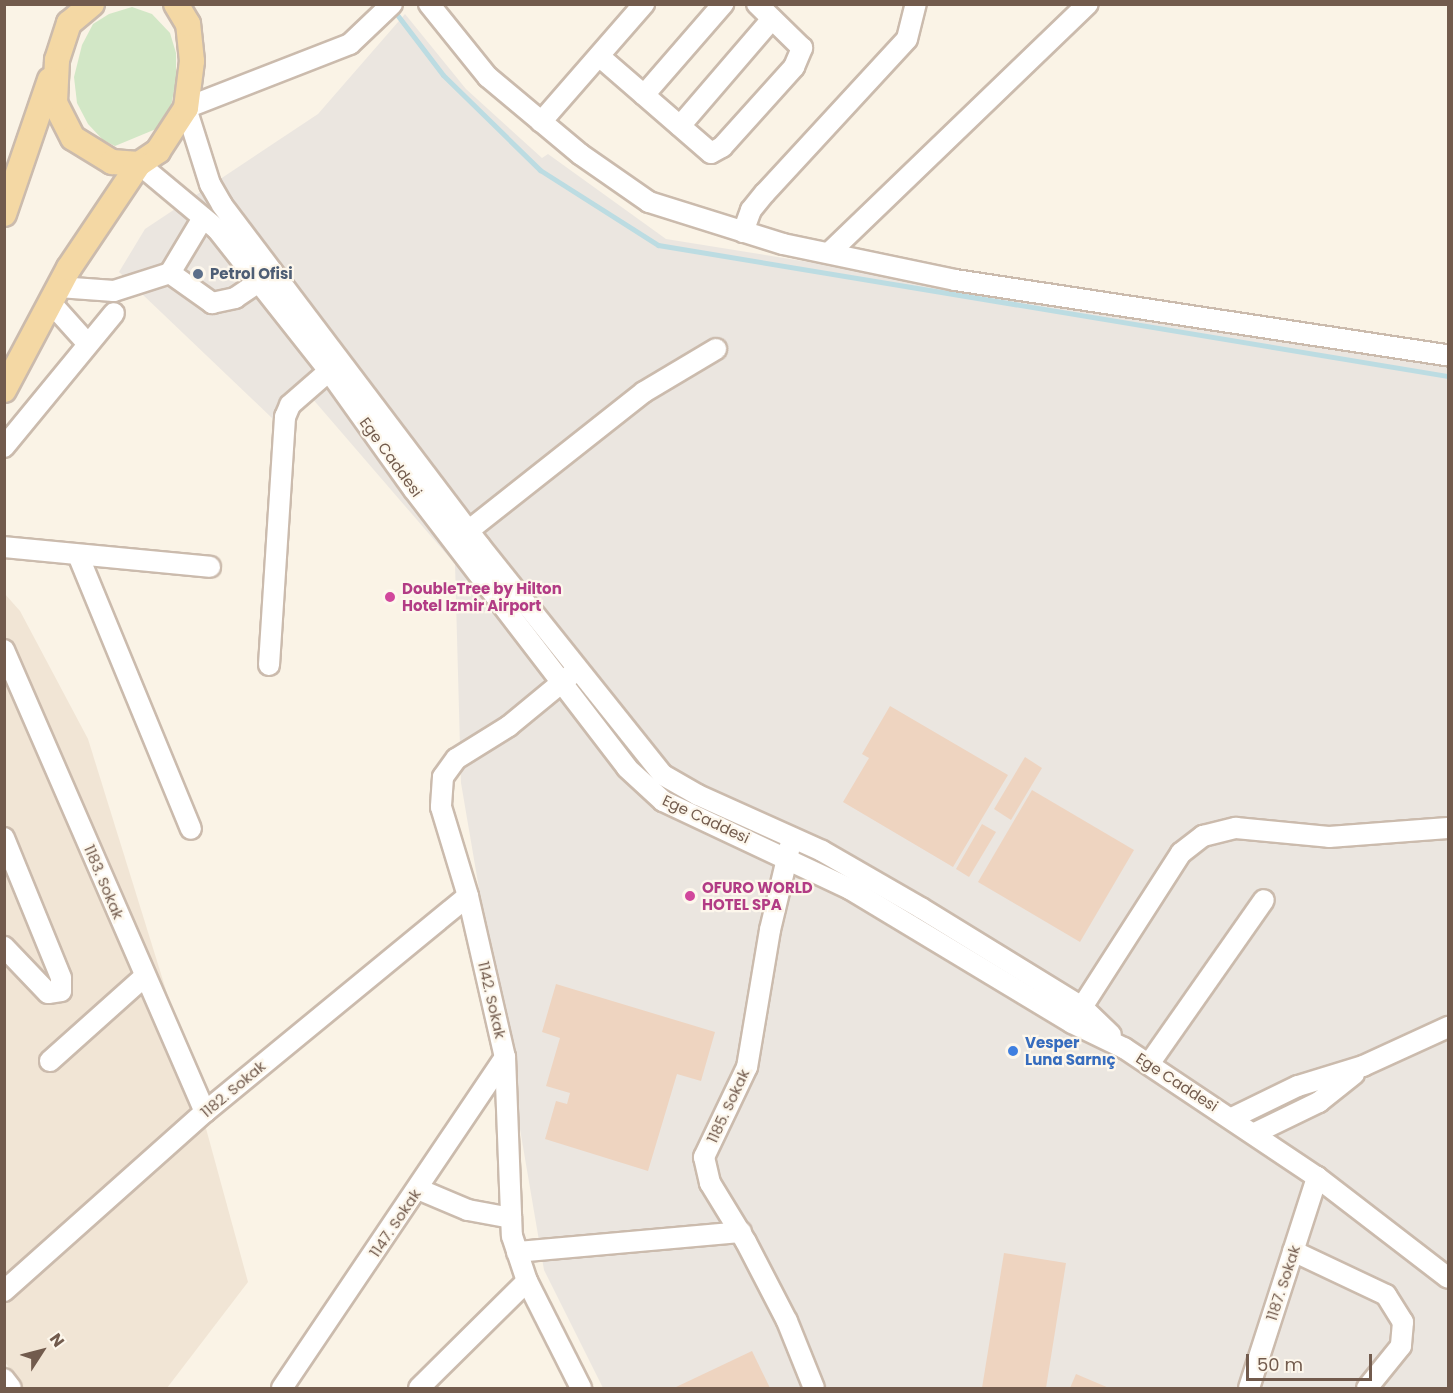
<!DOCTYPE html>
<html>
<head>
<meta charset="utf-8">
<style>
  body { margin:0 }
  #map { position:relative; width:1453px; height:1393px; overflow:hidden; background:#faf3e6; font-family:Poppins,sans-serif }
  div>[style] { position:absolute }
  .residential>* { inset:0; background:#f1e5d5 }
  .industrial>* { inset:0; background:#ebe6e0 }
  .green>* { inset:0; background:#d2e7c6 }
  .stream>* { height:5px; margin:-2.5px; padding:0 2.5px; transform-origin:2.5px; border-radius:2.5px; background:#bcdce2 }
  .building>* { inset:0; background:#eed4c0 }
  .roads { filter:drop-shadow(2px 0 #cbbbad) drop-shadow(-2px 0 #cbbbad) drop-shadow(0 2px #cbbbad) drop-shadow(0 -2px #cbbbad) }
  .minor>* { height:20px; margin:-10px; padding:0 10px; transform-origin:10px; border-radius:10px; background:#fff }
  .major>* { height:24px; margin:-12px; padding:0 12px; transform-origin:12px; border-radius:12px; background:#f4d8a4 }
  .dots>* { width:16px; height:16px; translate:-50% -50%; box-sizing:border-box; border:3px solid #fdf7ec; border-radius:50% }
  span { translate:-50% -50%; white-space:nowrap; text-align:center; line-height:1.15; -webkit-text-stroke:4.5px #fdf7ec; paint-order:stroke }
  .service-label { font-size:15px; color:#4e5e75; font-weight:700 }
  .left { translate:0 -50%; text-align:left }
  .street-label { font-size:15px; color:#725b4d }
  .hotel-label { font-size:15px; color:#b23c85; font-weight:700 }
  .shop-label { font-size:15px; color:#366cbe; font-weight:700 }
  .frame { position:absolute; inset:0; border:6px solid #725b4d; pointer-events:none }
  .north { position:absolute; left:12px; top:1321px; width:60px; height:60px; -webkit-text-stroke:4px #fdf7ec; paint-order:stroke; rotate:54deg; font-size:16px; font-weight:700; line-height:24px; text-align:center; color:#725b4d }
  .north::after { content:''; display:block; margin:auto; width:21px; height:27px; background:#725b4d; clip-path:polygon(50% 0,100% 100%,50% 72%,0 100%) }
  .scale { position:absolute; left:1246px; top:1354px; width:126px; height:27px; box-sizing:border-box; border:3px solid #725b4d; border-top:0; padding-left:8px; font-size:18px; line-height:21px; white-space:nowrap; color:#725b4d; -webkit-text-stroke:4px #fdf7ec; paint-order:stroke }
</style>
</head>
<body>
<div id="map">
  <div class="residential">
    <i style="clip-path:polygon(4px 593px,20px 611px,88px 739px,184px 1048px,248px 1282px,167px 1388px,23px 1388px,5px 1362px)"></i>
  </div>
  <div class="industrial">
    <i style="clip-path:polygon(405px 14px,466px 89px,542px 158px,548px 154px,666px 239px,1448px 365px,1448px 1388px,603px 1388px,544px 1270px,461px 783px,455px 564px,311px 397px,273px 419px,119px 272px,145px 229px,318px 114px)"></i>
  </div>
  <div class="green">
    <i style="clip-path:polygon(132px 7px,152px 14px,170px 33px,176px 53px,176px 81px,170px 111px,156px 129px,115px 146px,103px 140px,88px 124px,77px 103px,74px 77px,82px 45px,93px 24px,109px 14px)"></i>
  </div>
  <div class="stream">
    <i style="left:395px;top:12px;width:79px;rotate:52.7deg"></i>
    <i style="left:443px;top:75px;width:136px;rotate:44.4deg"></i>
    <i style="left:540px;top:170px;width:140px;rotate:32.4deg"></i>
    <i style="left:658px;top:245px;width:801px;rotate:9.42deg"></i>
  </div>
  <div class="building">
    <i style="clip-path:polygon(890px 706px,1008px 775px,953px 867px,843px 802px,869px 758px,862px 754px)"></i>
    <i style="clip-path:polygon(1025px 757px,1042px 768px,1011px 820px,994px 809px)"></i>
    <i style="clip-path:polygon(1032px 790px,1134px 850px,1080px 942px,978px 882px)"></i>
    <i style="clip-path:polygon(982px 824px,996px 832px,969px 877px,956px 869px)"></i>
    <i style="clip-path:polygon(556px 984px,715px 1032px,701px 1081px,677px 1074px,648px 1171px,545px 1139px,556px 1101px,567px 1104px,570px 1093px,546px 1086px,560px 1038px,542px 1032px)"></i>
    <i style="clip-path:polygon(1004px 1253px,1066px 1263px,1046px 1388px,982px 1388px)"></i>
    <i style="clip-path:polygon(752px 1351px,770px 1388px,674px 1388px)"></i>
    <i style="clip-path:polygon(1076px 1374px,1109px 1388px,1070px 1388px)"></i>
  </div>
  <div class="roads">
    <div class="minor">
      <i style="left:392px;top:4px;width:58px;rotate:136.4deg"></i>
      <i style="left:350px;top:44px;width:176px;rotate:158.7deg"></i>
      <i style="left:186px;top:108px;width:80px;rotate:72.5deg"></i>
      <i style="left:210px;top:184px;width:24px;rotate:60deg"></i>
      <i style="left:222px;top:205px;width:428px;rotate:52.9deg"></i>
      <i style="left:480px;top:546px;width:293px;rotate:51.4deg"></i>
      <i style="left:663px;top:775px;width:40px;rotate:29.7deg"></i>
      <i style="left:698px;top:795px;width:136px;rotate:24.3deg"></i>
      <i style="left:822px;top:851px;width:114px;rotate:29.9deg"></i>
      <i style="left:921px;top:908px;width:189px;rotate:31.6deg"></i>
      <i style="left:1082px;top:1007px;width:40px;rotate:44deg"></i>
      <i style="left:429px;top:4px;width:94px;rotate:51.1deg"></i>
      <i style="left:488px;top:77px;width:120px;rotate:39.9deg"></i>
      <i style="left:580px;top:154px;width:84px;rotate:34.8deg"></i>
      <i style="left:649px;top:202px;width:140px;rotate:17.4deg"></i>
      <i style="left:783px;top:244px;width:176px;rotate:11.8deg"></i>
      <i style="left:955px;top:280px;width:499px;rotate:8.7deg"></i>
      <i style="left:599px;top:56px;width:148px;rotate:40.9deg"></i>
      <i style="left:711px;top:153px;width:13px;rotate:-29deg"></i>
      <i style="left:722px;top:147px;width:108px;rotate:-48deg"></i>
      <i style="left:794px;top:67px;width:21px;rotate:-67deg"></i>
      <i style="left:802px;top:48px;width:63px;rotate:-135.6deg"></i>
      <i style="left:644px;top:95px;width:121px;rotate:-49deg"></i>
      <i style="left:541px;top:122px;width:157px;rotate:-48.9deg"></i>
      <i style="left:680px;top:126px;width:141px;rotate:-49.3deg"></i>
      <i style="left:139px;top:164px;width:102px;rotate:39.8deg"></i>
      <i style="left:217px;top:229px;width:181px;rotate:51.7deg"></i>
      <i style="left:329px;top:371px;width:146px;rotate:54.5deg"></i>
      <i style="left:414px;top:490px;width:350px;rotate:52.5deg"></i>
      <i style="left:627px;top:768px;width:49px;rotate:42.5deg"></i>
      <i style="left:663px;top:801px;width:207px;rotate:25.2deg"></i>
      <i style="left:850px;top:889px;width:259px;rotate:31.1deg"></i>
      <i style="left:1072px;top:1023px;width:58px;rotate:25.7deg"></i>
      <i style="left:1124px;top:1048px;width:232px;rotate:33.8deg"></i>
      <i style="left:1317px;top:1177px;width:165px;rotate:37.6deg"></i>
      <i style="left:203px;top:218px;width:64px;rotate:121deg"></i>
      <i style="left:170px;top:273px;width:52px;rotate:35.5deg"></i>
      <i style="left:212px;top:303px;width:24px;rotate:-12deg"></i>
      <i style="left:235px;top:298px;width:29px;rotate:-34deg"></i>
      <i style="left:743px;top:232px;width:23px;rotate:-70deg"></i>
      <i style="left:751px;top:210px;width:22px;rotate:-51deg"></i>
      <i style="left:765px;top:193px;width:209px;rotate:-47.3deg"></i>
      <i style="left:907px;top:39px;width:36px;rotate:-76deg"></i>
      <i style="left:829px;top:253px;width:359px;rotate:-43.9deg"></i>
      <i style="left:59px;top:287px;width:55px;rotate:4.2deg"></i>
      <i style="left:114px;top:291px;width:59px;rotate:-17.8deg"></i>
      <i style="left:51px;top:303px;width:54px;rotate:48deg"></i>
      <i style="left:4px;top:447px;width:173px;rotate:-50.6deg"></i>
      <i style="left:468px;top:531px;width:224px;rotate:-38.3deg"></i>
      <i style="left:644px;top:392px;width:84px;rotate:-30.8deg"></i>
      <i style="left:4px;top:547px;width:207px;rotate:5.5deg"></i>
      <i style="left:78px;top:555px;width:296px;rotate:67.6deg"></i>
      <i style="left:4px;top:650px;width:504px;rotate:66.49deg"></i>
      <i style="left:269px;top:665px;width:249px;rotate:-86.3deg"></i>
      <i style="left:285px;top:417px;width:13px;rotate:-67deg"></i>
      <i style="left:290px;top:405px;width:52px;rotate:-41.1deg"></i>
      <i style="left:572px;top:674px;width:82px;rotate:140.5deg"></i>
      <i style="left:509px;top:726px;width:62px;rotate:148.1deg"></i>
      <i style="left:456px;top:759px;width:22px;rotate:126deg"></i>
      <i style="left:443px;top:777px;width:30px;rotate:94deg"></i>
      <i style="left:441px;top:807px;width:93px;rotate:73.1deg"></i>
      <i style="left:468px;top:896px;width:165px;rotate:77.1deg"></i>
      <i style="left:505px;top:1057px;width:179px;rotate:87.8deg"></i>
      <i style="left:512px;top:1236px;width:47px;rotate:71.6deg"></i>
      <i style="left:527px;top:1281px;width:120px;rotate:63.2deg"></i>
      <i style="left:4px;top:838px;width:151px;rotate:67.8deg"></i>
      <i style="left:61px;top:978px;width:13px;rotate:90deg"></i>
      <i style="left:61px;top:991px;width:13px;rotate:171deg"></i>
      <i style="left:48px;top:993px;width:64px;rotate:-133.7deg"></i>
      <i style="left:790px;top:846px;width:86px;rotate:103.4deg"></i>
      <i style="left:770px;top:930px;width:139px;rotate:99.5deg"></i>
      <i style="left:747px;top:1067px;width:100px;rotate:115.5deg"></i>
      <i style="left:704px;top:1157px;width:27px;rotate:77deg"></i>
      <i style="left:710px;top:1183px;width:69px;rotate:58.6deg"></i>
      <i style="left:746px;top:1242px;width:89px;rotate:62.6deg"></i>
      <i style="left:787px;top:1321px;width:72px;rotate:68.1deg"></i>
      <i style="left:1075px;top:1018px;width:196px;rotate:-57.3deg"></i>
      <i style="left:1181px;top:853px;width:28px;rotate:-38deg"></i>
      <i style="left:1203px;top:836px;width:34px;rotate:-14deg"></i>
      <i style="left:1236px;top:828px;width:93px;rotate:5.5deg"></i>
      <i style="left:1329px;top:837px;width:119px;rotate:-4.3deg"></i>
      <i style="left:50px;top:1061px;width:127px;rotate:-41.8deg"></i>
      <i style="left:1149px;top:1064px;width:200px;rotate:-55deg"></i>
      <i style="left:1232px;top:1118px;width:73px;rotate:-25.9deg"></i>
      <i style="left:1298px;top:1086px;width:68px;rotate:-17.1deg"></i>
      <i style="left:1363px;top:1066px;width:94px;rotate:-24.6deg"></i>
      <i style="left:1255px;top:1133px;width:71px;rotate:-25.8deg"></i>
      <i style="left:1319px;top:1102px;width:45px;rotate:-38.7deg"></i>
      <i style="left:418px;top:1189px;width:54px;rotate:22.8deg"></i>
      <i style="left:468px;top:1210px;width:44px;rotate:10.5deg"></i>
      <i style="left:1293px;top:1251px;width:103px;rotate:25.3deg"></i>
      <i style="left:1386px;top:1295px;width:32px;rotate:58deg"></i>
      <i style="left:1403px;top:1322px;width:24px;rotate:95deg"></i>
      <i style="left:1401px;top:1346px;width:54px;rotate:129deg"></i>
      <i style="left:517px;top:1252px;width:225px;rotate:-5.1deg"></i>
      <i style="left:4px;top:1291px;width:269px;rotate:-41.7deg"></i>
      <i style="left:205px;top:1112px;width:340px;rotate:-39.4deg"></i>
      <i style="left:4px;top:1379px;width:11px;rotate:52deg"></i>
      <i style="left:282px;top:1388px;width:399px;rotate:-56deg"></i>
      <i style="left:419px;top:1388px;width:152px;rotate:-44.7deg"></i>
      <i style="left:1249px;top:1388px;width:222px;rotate:-72.1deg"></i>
    </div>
    <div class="major">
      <i style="left:92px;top:4px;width:30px;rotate:140deg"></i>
      <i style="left:69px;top:23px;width:39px;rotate:108deg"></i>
      <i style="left:57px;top:60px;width:43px;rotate:92.7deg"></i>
      <i style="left:55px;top:103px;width:39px;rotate:63deg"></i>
      <i style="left:73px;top:138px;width:46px;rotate:31.6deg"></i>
      <i style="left:112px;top:162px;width:27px;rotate:4deg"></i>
      <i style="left:139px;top:164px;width:23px;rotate:-34deg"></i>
      <i style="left:158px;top:151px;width:51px;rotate:-56.9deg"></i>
      <i style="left:186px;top:108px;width:47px;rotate:-82.7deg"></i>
      <i style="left:192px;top:61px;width:37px;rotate:-96deg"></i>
      <i style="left:188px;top:24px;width:23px;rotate:-121deg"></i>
      <i style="left:4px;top:214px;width:142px;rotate:-71.1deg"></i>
      <i style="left:4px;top:390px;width:138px;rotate:-62deg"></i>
      <i style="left:69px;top:268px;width:125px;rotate:-56.1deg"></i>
    </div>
  </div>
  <div class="dots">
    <i style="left:198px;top:274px;background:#5c6f8a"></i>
    <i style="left:390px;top:597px;background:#d1479c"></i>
    <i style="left:690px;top:896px;background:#d1479c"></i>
    <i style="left:1013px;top:1051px;background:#3f7fe0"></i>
  </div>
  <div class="service-label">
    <span class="left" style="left:210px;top:274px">Petrol Ofisi</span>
  </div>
  <div class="street-label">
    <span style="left:391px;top:457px;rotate:54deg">Ege Caddesi</span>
    <span style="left:706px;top:819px;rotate:25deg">Ege Caddesi</span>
    <span style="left:104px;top:882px;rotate:67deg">1183. Sokak</span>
    <span style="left:492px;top:1000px;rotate:77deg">1142. Sokak</span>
    <span style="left:1177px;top:1082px;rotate:33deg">Ege Caddesi</span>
    <span style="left:233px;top:1089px;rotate:-40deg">1182. Sokak</span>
    <span style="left:728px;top:1106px;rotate:-65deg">1185. Sokak</span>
    <span style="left:395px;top:1223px;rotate:-56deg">1147. Sokak</span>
    <span style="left:1283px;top:1283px;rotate:-72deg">1187. Sokak</span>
  </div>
  <div class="hotel-label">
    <span class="left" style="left:402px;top:597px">DoubleTree by Hilton<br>Hotel Izmir Airport</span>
    <span class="left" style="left:702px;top:896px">OFURO WORLD<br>HOTEL SPA</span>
  </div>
  <div class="shop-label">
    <span class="left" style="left:1025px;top:1051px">Vesper<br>Luna Sarnıç</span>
  </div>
  <div class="frame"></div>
  <div class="north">N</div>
  <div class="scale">50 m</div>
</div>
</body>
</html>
